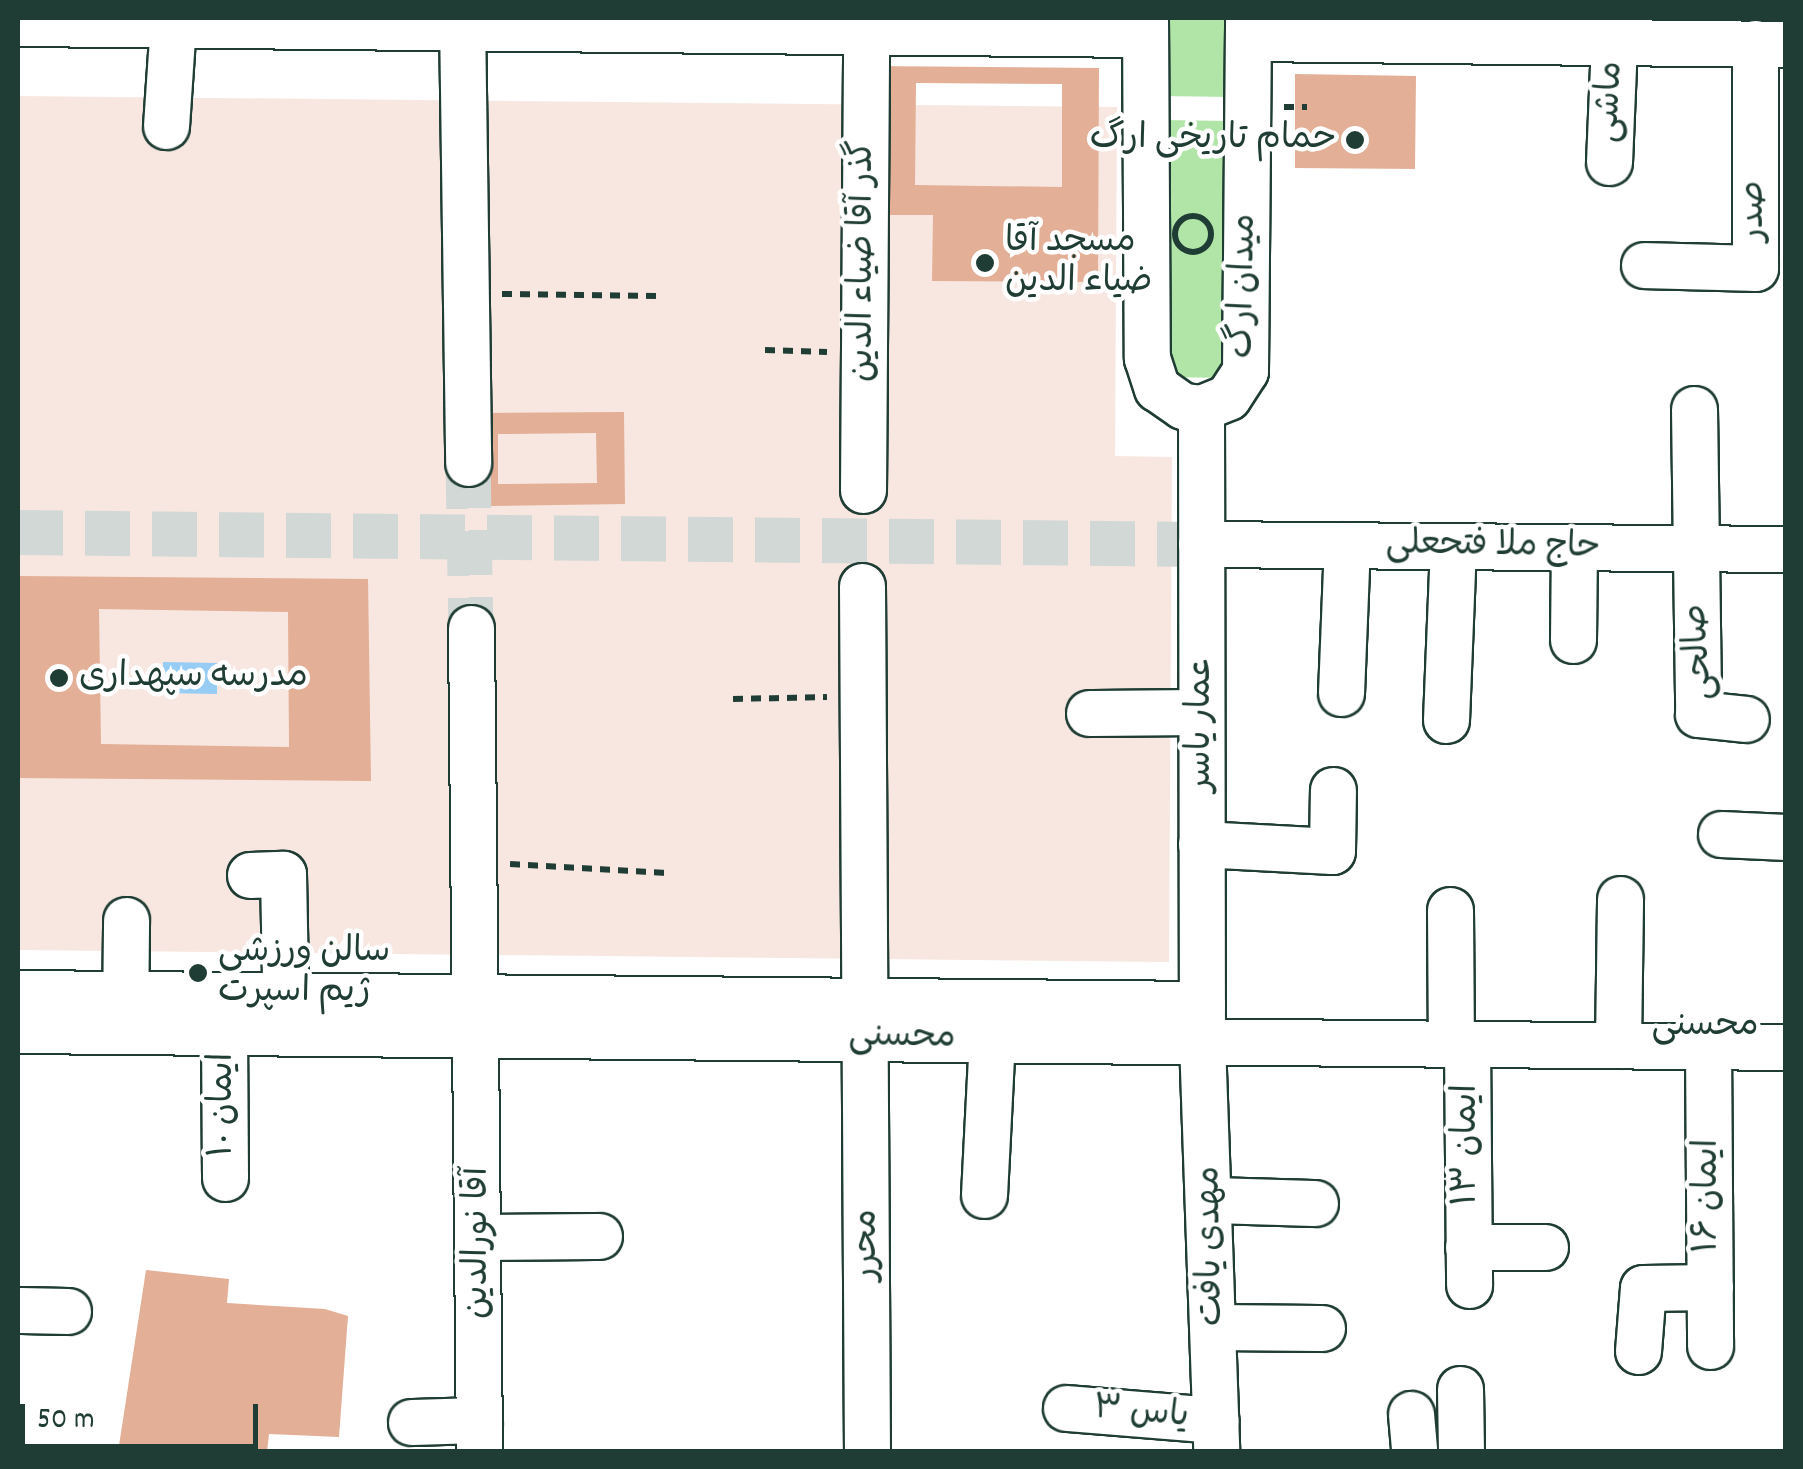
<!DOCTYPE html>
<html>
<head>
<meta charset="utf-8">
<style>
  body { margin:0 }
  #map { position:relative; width:1803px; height:1469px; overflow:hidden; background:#fff; font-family:Dekko,"Playpen Sans Arabic",sans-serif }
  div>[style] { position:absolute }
  .built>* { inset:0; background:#f7e7e0 }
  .green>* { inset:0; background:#b1e5a7 }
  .water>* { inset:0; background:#97ccf5 }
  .building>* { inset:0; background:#e3af96 }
  .minor-tunnel>* { height:45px; margin-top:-22.5px; transform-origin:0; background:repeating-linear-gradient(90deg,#d2d8d6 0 45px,transparent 0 67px) }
  .path>* { height:6px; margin-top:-3px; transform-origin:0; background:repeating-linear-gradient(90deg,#1f3d34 0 10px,transparent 0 18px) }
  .path>.ring { margin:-3px; padding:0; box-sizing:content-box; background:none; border:6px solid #1f3d34; border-radius:50% }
  .roads { filter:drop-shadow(2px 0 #1f3d34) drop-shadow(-2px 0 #1f3d34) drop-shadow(0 2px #1f3d34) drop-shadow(0 -2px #1f3d34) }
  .minor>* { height:45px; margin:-22.5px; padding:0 22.5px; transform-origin:22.5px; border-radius:22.5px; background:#fff }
  .dots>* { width:28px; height:28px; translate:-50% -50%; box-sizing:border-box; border:5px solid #fff; border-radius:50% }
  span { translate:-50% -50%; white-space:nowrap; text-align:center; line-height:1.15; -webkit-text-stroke:9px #fff; paint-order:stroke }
  .street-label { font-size:35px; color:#1f3d34 }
  .poi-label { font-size:35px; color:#1f3d34 }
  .right { translate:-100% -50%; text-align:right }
  .left { translate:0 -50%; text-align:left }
  .frame { position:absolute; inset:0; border:20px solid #1f3d34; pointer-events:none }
  .scale { position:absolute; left:20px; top:1404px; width:238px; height:45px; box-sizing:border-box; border:5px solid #1f3d34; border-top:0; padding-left:12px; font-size:30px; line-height:35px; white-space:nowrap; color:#1f3d34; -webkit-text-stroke:8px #fff; paint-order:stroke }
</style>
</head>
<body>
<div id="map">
  <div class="built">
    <i style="clip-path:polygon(18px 96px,1117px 107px,1115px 456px,1172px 457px,1169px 962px,18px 950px)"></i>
  </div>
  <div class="green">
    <i style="clip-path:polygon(1160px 18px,1236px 18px,1234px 97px,1159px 96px)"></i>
    <i style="clip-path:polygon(1159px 120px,1234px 121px,1233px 378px,1158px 377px)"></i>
  </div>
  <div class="water">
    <i style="clip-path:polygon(163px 662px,217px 663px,217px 694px,163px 693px)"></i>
  </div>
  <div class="building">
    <i style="clip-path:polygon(evenodd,872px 66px,1099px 68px,1098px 282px,932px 281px,933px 215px,872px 215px,872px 66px,916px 83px,1062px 84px,1062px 187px,915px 185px,916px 83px)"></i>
    <i style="clip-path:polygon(1295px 74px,1416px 76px,1415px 169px,1295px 168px)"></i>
    <i style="clip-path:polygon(evenodd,624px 412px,625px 504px,491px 506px,489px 413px,624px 412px,596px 433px,597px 483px,498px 484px,498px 434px,596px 433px)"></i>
    <i style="clip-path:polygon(evenodd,18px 576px,368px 579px,371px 781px,18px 778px,18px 576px,99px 609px,288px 612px,289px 747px,101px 744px,99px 609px)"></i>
    <i style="clip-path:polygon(146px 1270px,229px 1279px,227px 1303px,325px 1309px,348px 1316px,339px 1437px,269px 1434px,267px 1452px,118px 1452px)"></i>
  </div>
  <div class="minor-tunnel">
    <i style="left:468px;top:463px;width:165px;rotate:89deg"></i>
    <i style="left:18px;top:532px;width:1183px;rotate:0.58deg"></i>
  </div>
  <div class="path">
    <i style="left:1284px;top:107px;width:23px"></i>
    <i class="ring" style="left:1175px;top:216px;width:30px;height:30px"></i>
    <i style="left:502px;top:294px;width:154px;rotate:0.7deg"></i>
    <i style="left:765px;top:350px;width:62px;rotate:1.8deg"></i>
    <i style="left:733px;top:699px;width:94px;rotate:-1.2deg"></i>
    <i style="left:510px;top:864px;width:157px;rotate:3.3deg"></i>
  </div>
  <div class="roads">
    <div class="minor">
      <i style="left:462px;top:18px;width:445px;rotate:89.2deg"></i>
      <i style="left:1145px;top:18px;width:340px;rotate:89.7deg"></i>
      <i style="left:1147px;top:358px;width:32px;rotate:72deg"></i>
      <i style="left:1157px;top:388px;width:32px;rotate:35deg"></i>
      <i style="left:1183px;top:406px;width:18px;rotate:6deg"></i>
      <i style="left:1201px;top:408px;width:29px;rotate:-22deg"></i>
      <i style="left:1228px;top:397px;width:31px;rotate:-57deg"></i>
      <i style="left:1245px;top:371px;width:353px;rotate:-89.5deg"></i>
      <i style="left:18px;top:23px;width:1127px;rotate:0.56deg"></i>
      <i style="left:1248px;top:38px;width:538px;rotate:0.64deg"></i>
      <i style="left:166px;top:126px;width:102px;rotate:-86.1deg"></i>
      <i style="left:1609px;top:162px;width:120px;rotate:-87.6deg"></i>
      <i style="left:1644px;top:265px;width:111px;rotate:1.5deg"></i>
      <i style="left:1755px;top:268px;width:225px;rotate:-90deg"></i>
      <i style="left:1201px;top:408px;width:633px;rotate:89.91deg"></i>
      <i style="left:1202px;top:1041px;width:411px;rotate:88deg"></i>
      <i style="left:1694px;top:409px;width:305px;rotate:89.2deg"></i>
      <i style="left:1698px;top:714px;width:48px;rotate:5.9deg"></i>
      <i style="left:863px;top:490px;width:472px;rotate:-89.6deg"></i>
      <i style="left:1201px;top:544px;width:585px;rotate:0.49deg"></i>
      <i style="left:862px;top:586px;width:866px;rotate:89.67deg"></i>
      <i style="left:471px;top:628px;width:824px;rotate:89.44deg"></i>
      <i style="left:1573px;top:640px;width:93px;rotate:-89.4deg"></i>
      <i style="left:1341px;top:693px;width:148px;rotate:-87.7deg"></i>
      <i style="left:1089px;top:713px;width:112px;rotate:-0.5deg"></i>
      <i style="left:1446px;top:720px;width:173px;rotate:-87.7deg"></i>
      <i style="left:1721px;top:834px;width:65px;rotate:2.6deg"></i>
      <i style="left:1201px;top:844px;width:131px;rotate:3.1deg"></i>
      <i style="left:1332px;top:851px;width:61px;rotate:-89.1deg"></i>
      <i style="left:250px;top:875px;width:33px;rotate:-2deg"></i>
      <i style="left:283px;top:874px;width:150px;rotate:88.9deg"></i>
      <i style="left:1450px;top:910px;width:134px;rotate:89.6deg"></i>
      <i style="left:18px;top:993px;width:1184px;rotate:0.53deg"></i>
      <i style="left:125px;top:1023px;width:103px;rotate:-89.4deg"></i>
      <i style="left:18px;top:1030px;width:1768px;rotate:0.55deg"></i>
      <i style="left:224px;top:1032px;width:146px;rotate:89.6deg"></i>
      <i style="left:1467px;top:1044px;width:241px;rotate:89.5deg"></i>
      <i style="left:1618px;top:1045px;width:146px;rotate:-89.2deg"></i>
      <i style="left:1708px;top:1046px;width:300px;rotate:89.6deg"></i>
      <i style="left:984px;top:1195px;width:156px;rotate:-87.1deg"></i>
      <i style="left:1211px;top:1200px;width:104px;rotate:1.7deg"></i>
      <i style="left:479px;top:1237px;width:120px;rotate:-0.5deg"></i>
      <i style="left:1468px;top:1247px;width:77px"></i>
      <i style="left:18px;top:1310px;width:50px;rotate:1.1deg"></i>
      <i style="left:1213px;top:1327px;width:109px;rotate:0.5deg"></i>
      <i style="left:1638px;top:1351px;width:63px;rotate:-85.5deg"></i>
      <i style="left:1643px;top:1288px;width:67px;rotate:-0.9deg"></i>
      <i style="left:1460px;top:1389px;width:63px;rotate:89.1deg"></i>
      <i style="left:1066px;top:1408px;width:150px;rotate:4.6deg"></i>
      <i style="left:1411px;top:1414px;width:38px;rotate:85deg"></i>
      <i style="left:411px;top:1422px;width:68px;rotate:-1.7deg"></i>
    </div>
  </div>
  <div class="dots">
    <i style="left:1355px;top:140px;background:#1f3d34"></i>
    <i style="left:985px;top:263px;background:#1f3d34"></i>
    <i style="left:59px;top:678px;background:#1f3d34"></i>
    <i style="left:198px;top:973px;background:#1f3d34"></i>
  </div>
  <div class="street-label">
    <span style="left:1611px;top:102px;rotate:-87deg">ماشی</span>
    <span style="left:1755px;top:211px;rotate:-90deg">صدر</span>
    <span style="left:864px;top:261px;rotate:-90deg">گذر آقا ضیاء الدین</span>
    <span style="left:1245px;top:286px;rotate:-89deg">میدان ارگ</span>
    <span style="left:1493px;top:547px;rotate:1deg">حاج ملا فتحعلی</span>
    <span style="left:1700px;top:652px;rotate:-94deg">صالحی</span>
    <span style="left:1202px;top:724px;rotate:-90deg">عمار یاسر</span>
    <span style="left:1705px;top:1027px">محسنی</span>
    <span style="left:902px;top:1038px;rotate:1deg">محسنی</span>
    <span style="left:224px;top:1105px;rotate:-90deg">ایمان ۱۰</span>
    <span style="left:1468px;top:1145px;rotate:-90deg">ایمان ۱۳</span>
    <span style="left:1709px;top:1196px;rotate:-90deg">ایمان ۱۶</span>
    <span style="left:479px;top:1243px;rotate:-90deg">آقا نورالدین</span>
    <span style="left:868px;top:1245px;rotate:-90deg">محرر</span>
    <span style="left:1212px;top:1246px;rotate:-91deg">مهدی یافت</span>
    <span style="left:1141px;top:1414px;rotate:5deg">یاس ۳</span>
  </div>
  <div class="poi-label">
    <span class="right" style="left:1335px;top:140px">حمام تاریخی ارگ</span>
    <span class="left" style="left:1005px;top:263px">مسجد آقا<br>ضیاء الدین</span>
    <span class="left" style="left:79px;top:678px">مدرسه سپهداری</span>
    <span class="left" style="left:218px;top:973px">سالن ورزشی<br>ژیم اسپرت</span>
  </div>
  <div class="frame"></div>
  <div class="scale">50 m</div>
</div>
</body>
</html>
